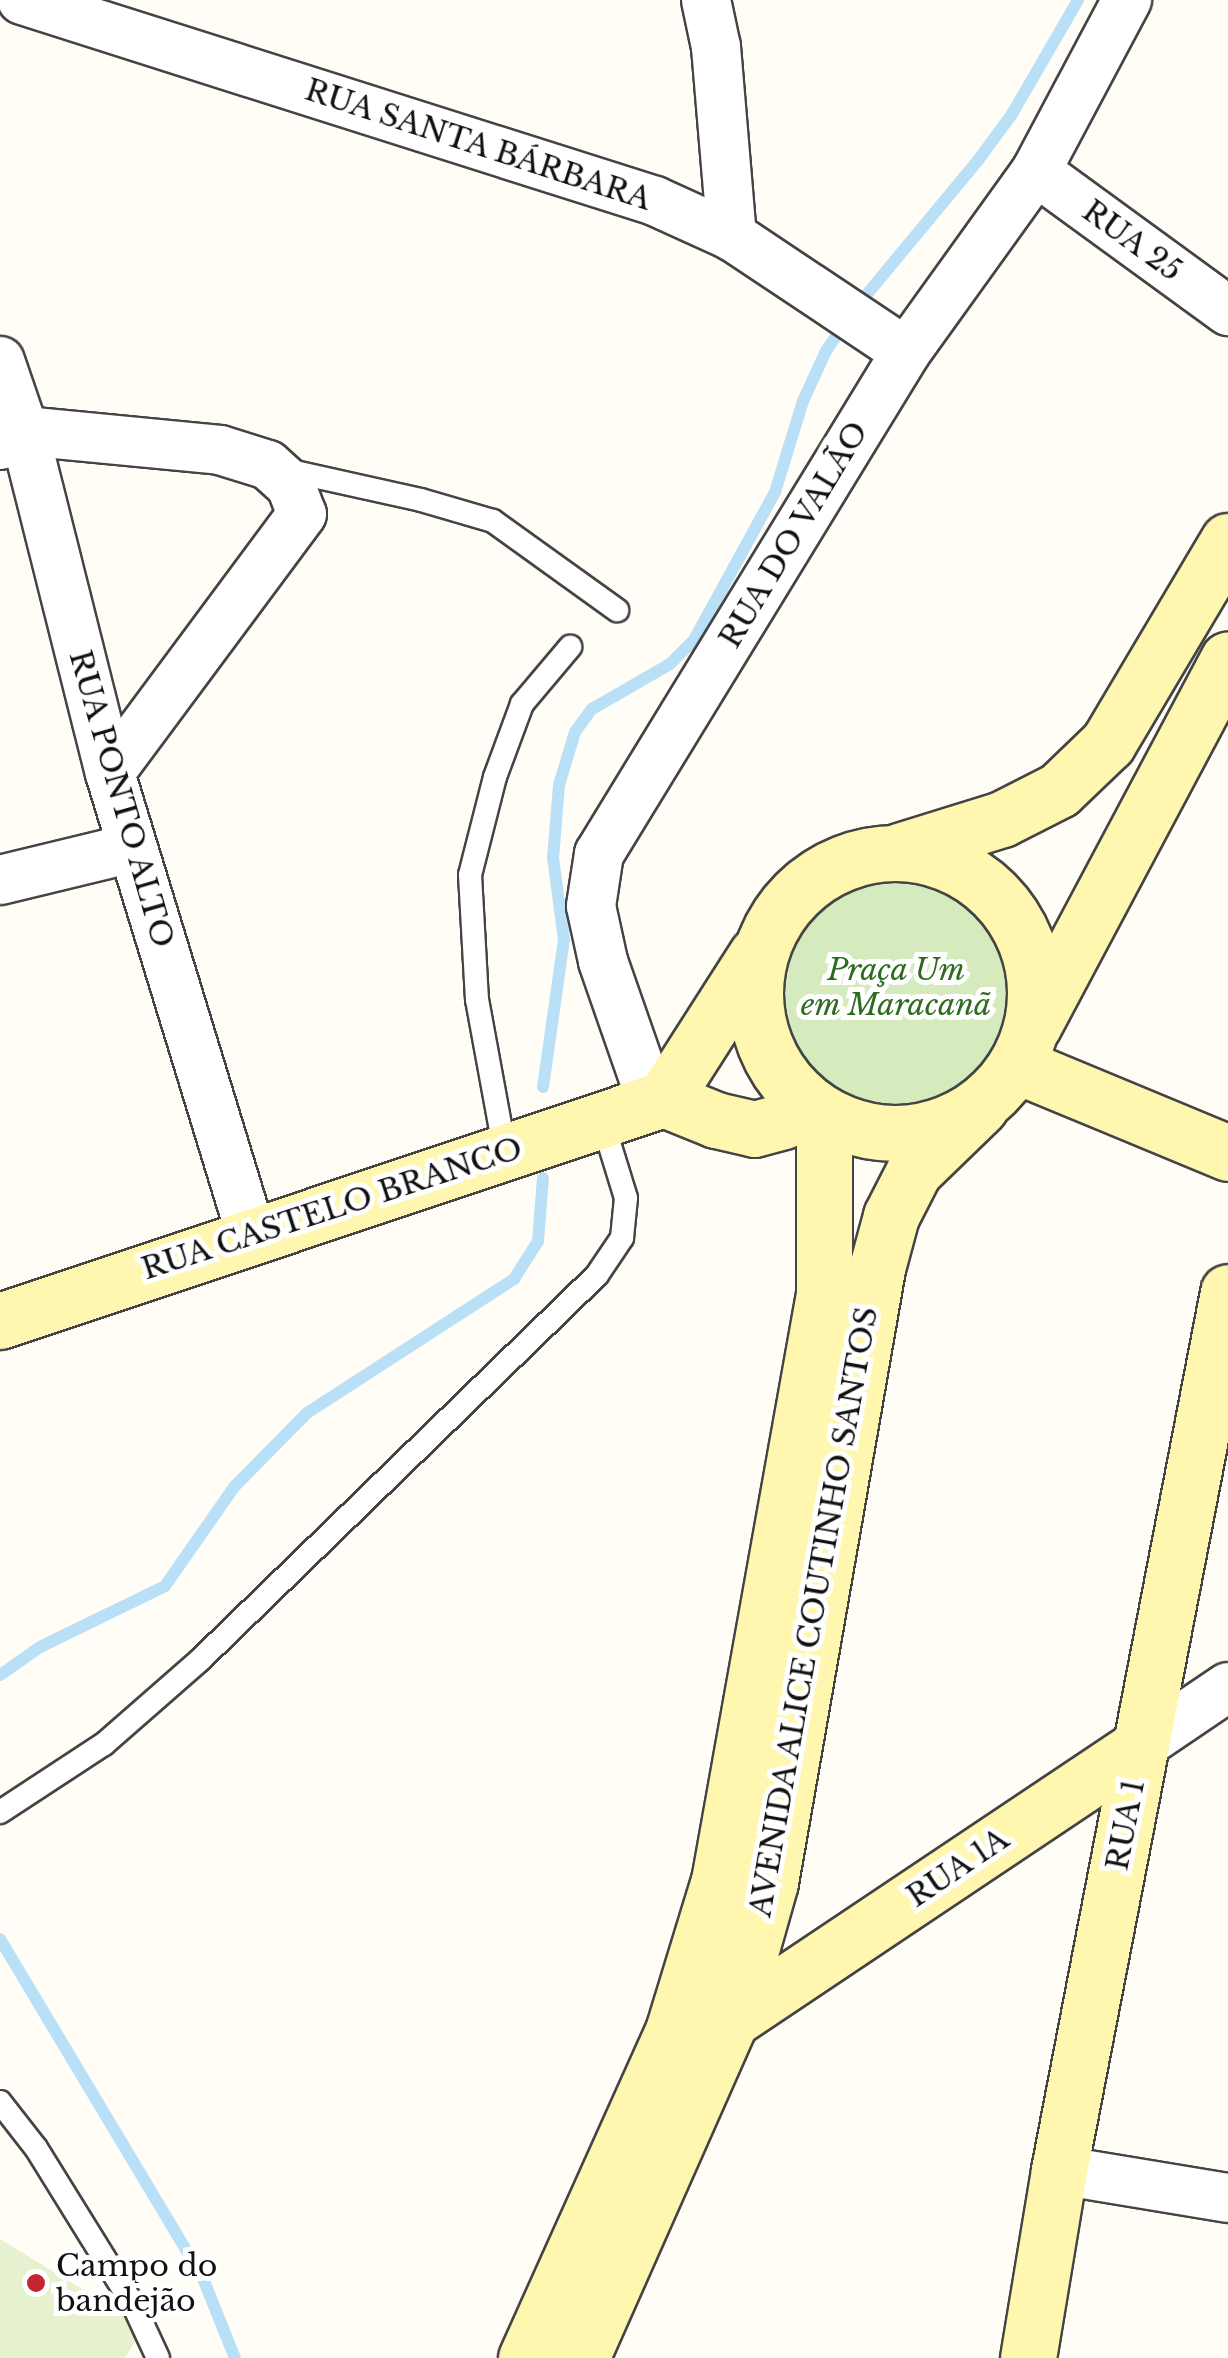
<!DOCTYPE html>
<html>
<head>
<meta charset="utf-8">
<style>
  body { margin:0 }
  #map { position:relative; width:1228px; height:2358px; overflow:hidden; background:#fffdf5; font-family:"Libre Baskerville",serif }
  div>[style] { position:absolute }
  .green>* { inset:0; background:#d5ebbd }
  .round { border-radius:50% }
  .pitch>* { inset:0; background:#e6f2cf }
  .stream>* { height:12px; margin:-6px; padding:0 6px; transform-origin:6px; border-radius:6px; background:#b9e0f7 }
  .roads { filter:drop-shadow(2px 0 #444) drop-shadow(-2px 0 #444) drop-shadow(0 2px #444) drop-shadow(0 -2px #444) }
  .lane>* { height:22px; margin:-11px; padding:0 11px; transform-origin:11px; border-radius:11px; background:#fff }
  .street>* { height:48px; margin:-24px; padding:0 24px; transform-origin:24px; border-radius:24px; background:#fff }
  .secondary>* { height:55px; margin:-27.5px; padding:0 27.5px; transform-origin:27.5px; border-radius:27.5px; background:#fff6b0 }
  .secondary>.ring { margin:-27.5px; padding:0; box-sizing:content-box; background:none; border:55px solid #fff6b0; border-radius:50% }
  .dots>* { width:28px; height:28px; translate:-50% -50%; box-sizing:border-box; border:5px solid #fff; border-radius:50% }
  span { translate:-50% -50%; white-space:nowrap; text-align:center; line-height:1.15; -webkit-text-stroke:10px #fff; paint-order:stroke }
  .street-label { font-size:30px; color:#111 }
  .park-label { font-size:30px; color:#2f6b1f; font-style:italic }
  .poi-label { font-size:30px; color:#111 }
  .left { translate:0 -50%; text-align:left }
</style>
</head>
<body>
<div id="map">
  <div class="green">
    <i class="round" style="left:773px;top:865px;width:246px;height:246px"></i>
  </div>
  <div class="pitch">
    <i style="clip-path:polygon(0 2239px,144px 2327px,125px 2358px,0 2358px)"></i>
  </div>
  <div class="stream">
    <i style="left:543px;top:1087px;width:148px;rotate:-81.9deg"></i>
    <i style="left:564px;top:940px;width:83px;rotate:-97.6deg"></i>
    <i style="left:553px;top:858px;width:73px;rotate:-85.3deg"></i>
    <i style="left:559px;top:785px;width:55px;rotate:-73.2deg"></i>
    <i style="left:575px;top:732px;width:29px;rotate:-54deg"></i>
    <i style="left:592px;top:709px;width:90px;rotate:-30deg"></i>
    <i style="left:670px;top:664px;width:34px;rotate:-45deg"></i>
    <i style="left:694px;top:640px;width:169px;rotate:-61.3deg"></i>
    <i style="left:775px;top:492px;width:95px;rotate:-72.9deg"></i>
    <i style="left:803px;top:401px;width:55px;rotate:-65.3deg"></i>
    <i style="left:826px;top:351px;width:48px;rotate:-56deg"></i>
    <i style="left:853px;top:311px;width:197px;rotate:-50.3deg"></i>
    <i style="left:979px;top:159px;width:56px;rotate:-53.7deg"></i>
    <i style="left:1012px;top:114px;width:132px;rotate:-59.9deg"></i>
    <i style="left:0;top:1675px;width:49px;rotate:-35deg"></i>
    <i style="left:40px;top:1647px;width:139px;rotate:-26deg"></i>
    <i style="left:165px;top:1586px;width:121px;rotate:-55.1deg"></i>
    <i style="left:234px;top:1487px;width:104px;rotate:-45.4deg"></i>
    <i style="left:307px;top:1413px;width:247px;rotate:-32.9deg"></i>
    <i style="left:514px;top:1279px;width:45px;rotate:-57.7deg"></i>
    <i style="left:538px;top:1241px;width:63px;rotate:-85.5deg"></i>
    <i style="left:0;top:1939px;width:393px;rotate:59.1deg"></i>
    <i style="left:202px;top:2276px;width:88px;rotate:68.1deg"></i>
  </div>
  <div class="roads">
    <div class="lane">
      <i style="left:286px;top:470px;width:138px;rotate:12.5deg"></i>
      <i style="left:421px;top:500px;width:75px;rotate:16.3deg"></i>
      <i style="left:493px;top:521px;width:153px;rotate:35.7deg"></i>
      <i style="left:505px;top:1152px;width:155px;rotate:-100.4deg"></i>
      <i style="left:477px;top:1000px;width:125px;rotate:-93.2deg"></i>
      <i style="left:470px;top:875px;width:101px;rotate:-75.7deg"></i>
      <i style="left:495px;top:777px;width:78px;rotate:-69.7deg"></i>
      <i style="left:522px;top:704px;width:75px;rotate:-49.9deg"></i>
      <i style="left:0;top:1812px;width:124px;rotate:-33.2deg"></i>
      <i style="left:104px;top:1744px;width:128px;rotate:-41.2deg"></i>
      <i style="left:200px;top:1660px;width:553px;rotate:-44.12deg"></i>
      <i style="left:597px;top:1275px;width:45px;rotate:-56deg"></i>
      <i style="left:622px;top:1238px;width:40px;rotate:-84.3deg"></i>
      <i style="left:626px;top:1198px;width:82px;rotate:-107.1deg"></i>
      <i style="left:0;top:2102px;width:58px;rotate:52deg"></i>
      <i style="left:36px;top:2148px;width:186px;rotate:58.2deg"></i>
      <i style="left:134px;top:2306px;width:57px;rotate:65.2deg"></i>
    </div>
    <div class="street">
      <i style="left:22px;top:0;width:664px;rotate:17.62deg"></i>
      <i style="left:655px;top:201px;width:85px;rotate:24.4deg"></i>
      <i style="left:732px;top:236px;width:209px;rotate:33.7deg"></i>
      <i style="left:706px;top:0;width:48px;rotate:78deg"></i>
      <i style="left:716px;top:47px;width:190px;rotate:85.2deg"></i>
      <i style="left:1036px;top:171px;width:238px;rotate:36.1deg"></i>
      <i style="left:0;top:361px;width:74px;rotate:71.1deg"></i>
      <i style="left:24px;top:431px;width:353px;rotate:75.9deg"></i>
      <i style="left:110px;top:773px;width:483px;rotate:73deg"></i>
      <i style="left:0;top:445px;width:28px;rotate:-30deg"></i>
      <i style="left:24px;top:431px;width:197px;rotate:5.5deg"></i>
      <i style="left:220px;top:450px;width:50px;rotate:17.4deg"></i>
      <i style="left:268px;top:465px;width:31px;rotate:42deg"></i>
      <i style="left:291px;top:486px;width:30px;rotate:69deg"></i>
      <i style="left:302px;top:514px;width:322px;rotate:126.6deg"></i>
      <i style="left:0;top:880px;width:136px;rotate:-13.6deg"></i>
      <i style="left:652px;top:1102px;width:149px;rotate:-109.2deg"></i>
      <i style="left:603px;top:961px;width:56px;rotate:-102.3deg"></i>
      <i style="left:591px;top:906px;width:53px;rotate:-81.3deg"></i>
      <i style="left:599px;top:854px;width:588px;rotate:-58.55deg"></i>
      <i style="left:906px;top:352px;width:223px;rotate:-54.3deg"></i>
      <i style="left:1036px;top:171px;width:194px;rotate:-62deg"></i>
      <i style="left:1141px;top:1746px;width:105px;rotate:-34.1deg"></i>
      <i style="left:1059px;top:2170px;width:171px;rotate:9.4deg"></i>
    </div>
    <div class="secondary">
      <i style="left:899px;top:851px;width:108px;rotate:-17.3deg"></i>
      <i style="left:1002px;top:819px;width:64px;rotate:-27deg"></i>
      <i style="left:1059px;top:790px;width:68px;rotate:-43.8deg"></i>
      <i style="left:1108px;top:743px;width:235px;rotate:-59.3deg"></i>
      <i class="ring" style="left:755px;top:853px;width:225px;height:225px"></i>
      <i style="left:1033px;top:1026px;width:415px;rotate:-62deg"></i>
      <i style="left:1016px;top:1065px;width:230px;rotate:22.5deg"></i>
      <i style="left:664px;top:1099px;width:56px;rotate:22deg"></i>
      <i style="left:716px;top:1120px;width:39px;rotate:13deg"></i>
      <i style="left:754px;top:1129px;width:30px;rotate:-15deg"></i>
      <i style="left:783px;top:1121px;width:28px;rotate:-39deg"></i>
      <i style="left:0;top:1321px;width:700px;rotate:-18.49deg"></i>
      <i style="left:664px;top:1099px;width:171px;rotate:-57.4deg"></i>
      <i style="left:719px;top:2015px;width:13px;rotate:23deg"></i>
      <i style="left:731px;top:2020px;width:493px;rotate:-33.8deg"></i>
      <i style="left:526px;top:2358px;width:359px;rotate:-65.8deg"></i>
      <i style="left:673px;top:2031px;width:157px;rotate:-73deg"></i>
      <i style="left:719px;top:1881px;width:596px;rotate:-79.86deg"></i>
      <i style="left:824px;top:1294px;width:178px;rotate:-90deg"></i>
      <i style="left:581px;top:2358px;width:370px;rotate:-66.1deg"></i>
      <i style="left:731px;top:2020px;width:143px;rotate:-74.2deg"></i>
      <i style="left:770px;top:1882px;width:623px;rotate:-80.11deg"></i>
      <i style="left:877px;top:1268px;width:54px;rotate:-74.9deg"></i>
      <i style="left:891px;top:1216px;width:51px;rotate:-62.9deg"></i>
      <i style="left:914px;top:1171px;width:92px;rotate:-44.1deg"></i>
      <i style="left:1028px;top:2358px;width:191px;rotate:-80.6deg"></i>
      <i style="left:1059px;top:2170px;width:894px;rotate:-79.1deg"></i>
    </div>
  </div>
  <div class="dots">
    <i style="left:36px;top:2283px;background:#c4262e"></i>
  </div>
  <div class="street-label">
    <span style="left:478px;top:145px;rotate:18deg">RUA SANTA BÁRBARA</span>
    <span style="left:1132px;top:241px;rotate:36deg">RUA 25</span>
    <span style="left:794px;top:535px;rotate:-59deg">RUA DO VALÃO</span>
    <span style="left:121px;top:799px;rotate:74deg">RUA PONTO ALTO</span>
    <span style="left:332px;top:1209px;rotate:-18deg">RUA CASTELO BRANCO</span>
    <span style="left:814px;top:1612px;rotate:-80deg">AVENIDA ALICE COUTINHO SANTOS</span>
    <span style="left:1126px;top:1825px;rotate:-79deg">RUA 1</span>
    <span style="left:958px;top:1868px;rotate:-34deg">RUA 1A</span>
  </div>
  <div class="park-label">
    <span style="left:896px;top:987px">Praça Um<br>em Maracanã</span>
  </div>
  <div class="poi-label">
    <span class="left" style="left:56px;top:2283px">Campo do<br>bandejão</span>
  </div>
</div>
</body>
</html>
